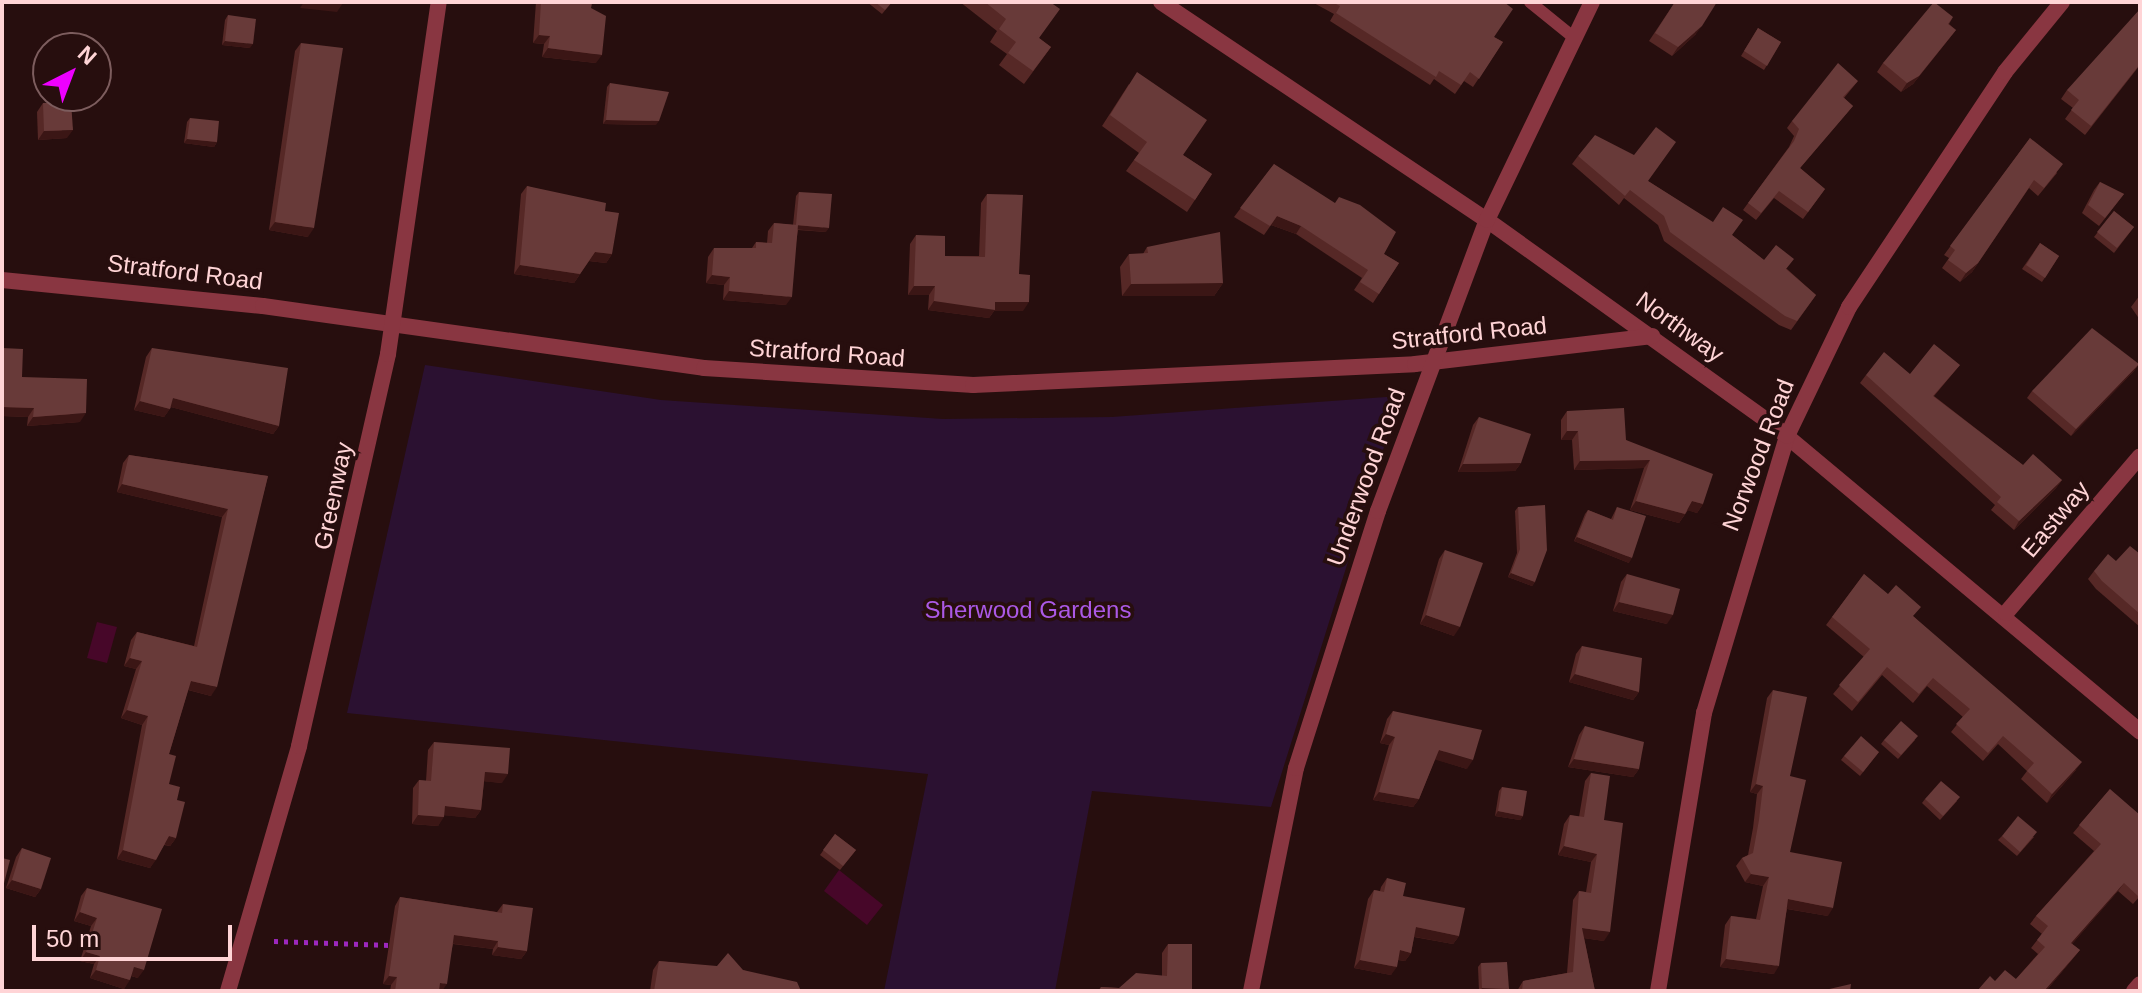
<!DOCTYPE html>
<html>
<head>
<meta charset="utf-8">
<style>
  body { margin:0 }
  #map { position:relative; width:2142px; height:993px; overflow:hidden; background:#270e0e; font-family:Helvetica,sans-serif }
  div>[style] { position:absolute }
  .green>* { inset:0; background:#2b1131 }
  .water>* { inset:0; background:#470729 }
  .path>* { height:5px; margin-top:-2.5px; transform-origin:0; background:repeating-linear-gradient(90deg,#9d28be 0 4px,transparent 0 10px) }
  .lane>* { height:12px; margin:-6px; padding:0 6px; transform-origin:6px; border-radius:6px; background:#893641 }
  .street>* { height:16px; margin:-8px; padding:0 8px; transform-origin:8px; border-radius:8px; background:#893641 }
  .wall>* { inset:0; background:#562826 }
  .shaded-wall>* { inset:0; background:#3b1615 }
  .building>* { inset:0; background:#683a39 }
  span { translate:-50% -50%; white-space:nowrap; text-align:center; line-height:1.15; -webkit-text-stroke:7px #270e0e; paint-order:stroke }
  .street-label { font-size:24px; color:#ffd4d6 }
  .park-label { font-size:24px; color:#ab59e6 }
  .frame { position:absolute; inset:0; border:4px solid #ffd4d6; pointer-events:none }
  .north { position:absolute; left:32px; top:32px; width:80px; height:80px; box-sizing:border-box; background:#270e0e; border:2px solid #7d5d5e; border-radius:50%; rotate:42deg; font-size:22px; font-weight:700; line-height:32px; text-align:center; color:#ffd4d6 }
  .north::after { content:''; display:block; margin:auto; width:28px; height:36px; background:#e0f; clip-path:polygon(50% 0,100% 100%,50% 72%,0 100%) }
  .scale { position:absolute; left:32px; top:925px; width:200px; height:36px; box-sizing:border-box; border:4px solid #ffd4d6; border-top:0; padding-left:10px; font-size:24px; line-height:28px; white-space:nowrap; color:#ffd4d6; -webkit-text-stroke:6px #270e0e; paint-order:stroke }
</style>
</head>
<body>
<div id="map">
  <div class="green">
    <i style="clip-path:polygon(425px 365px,661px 400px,943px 419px,1112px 417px,1400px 396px,1271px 807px,1092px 791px,1055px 991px,884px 991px,928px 774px,347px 713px)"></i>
  </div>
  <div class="water">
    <i style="clip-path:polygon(97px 622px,117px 627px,107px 663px,87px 658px)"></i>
    <i style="clip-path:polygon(839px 870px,883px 905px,867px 925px,824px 891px)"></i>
  </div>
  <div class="path">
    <i style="left:274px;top:941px;width:116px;rotate:2deg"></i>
  </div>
  <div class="lane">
    <i style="left:1530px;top:2px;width:55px;rotate:39.1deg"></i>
  </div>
  <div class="street">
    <i style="left:1161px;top:2px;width:392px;rotate:33.8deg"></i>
    <i style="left:1487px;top:220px;width:349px;rotate:35.6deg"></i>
    <i style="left:1771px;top:423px;width:481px;rotate:39.9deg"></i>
    <i style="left:2px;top:280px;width:262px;rotate:5.7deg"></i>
    <i style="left:263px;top:306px;width:445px;rotate:8deg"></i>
    <i style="left:704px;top:368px;width:270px;rotate:3.6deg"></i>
    <i style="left:973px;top:385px;width:442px;rotate:-2.7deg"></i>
    <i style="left:1415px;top:364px;width:239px;rotate:-6.7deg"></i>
    <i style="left:2006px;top:613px;width:206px;rotate:-49.5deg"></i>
    <i style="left:228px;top:991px;width:255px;rotate:-73.8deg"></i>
    <i style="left:299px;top:746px;width:402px;rotate:-77.2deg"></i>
    <i style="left:388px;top:354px;width:356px;rotate:-81.8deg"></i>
    <i style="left:1251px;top:991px;width:227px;rotate:-78.6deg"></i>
    <i style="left:1296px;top:768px;width:270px;rotate:-72.3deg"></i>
    <i style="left:1378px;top:511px;width:311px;rotate:-69.5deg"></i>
    <i style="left:1487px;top:220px;width:242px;rotate:-64.3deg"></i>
    <i style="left:1658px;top:991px;width:282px;rotate:-80.6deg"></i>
    <i style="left:1704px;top:713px;width:289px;rotate:-73.3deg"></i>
    <i style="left:1787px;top:436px;width:143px;rotate:-64.3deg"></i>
    <i style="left:1849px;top:307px;width:282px;rotate:-56.4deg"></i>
    <i style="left:2005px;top:72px;width:90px;rotate:-50.8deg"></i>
    <i style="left:2134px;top:991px;width:9px;rotate:-49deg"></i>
  </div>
  <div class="wall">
    <i style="clip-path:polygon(536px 2px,592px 2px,591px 8px,596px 63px,542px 57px,544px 44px,533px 43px)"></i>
    <i style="clip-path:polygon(867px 2px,892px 2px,882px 14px)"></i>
    <i style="clip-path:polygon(960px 2px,1050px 2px,1039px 38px,1051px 47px,1024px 84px,999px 65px,1007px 54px,990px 42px,997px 31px)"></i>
    <i style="clip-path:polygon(1312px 2px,1504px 2px,1494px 37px,1503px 42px,1473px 87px,1464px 81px,1455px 94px,1434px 79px,1430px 85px,1330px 21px,1334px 14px)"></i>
    <i style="clip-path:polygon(1675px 2px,1696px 34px,1672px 56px,1649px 41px)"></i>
    <i style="clip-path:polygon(228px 15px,250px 48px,222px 45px,225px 20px)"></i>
    <i style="clip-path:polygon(1953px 17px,1949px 24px,1956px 30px,1913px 84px,1901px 92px,1877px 72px,1883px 63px)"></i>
    <i style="clip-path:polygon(1758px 28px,1781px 42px,1764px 70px,1741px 56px)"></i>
    <i style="clip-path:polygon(301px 43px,308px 237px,269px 230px,295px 51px)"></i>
    <i style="clip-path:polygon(2140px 65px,2085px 135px,2065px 119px,2073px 108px,2061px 99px,2067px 90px)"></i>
    <i style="clip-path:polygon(1858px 81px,1844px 98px,1853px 106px,1800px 168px,1825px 189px,1803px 219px,1774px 198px,1756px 220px,1743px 210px,1789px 147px,1794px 136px,1787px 128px,1792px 121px)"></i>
    <i style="clip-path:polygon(610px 83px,656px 125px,603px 124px,607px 87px)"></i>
    <i style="clip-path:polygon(1129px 84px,1183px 155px,1212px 174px,1187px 212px,1126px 171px,1139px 153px,1102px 126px)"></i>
    <i style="clip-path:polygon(43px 103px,67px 138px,38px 140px,37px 112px)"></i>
    <i style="clip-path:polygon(190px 118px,217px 142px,214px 147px,184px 143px,187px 122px)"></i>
    <i style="clip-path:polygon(2030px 138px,2057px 173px,2038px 196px,2029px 188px,1972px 272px,1960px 282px,1942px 268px,1949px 258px,1944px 255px)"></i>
    <i style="clip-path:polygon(1578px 156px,1648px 181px,1732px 235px,1764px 260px,1787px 269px,1816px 295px,1791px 330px,1779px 325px,1664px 241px,1658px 225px,1624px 198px,1619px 205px,1572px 164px)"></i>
    <i style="clip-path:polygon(1274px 164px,1384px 254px,1399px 263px,1373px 303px,1354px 290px,1362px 278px,1296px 234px,1271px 225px,1264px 235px,1234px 217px)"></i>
    <i style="clip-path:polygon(2100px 182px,2124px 194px,2099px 226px,2082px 213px,2094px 190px)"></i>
    <i style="clip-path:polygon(527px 186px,605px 211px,612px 254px,606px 263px,589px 261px,574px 283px,514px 274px,521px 194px)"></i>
    <i style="clip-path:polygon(799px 192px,826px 232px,798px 230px,786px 305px,723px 300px,724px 285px,706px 283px,708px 257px,714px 248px,752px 248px,756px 242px,767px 243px,768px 231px,774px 223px,793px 225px,796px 196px)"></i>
    <i style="clip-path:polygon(987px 194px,1019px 274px,1023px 311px,994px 311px,989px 318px,928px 310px,929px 295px,908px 295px,910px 244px,916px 235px,945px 256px,979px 256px,981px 203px)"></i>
    <i style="clip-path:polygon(2114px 211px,2134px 227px,2114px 253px,2094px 237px)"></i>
    <i style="clip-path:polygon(2040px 243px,2059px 256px,2042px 282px,2022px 269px)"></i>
    <i style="clip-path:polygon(1147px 247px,1223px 283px,1214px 296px,1122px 296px,1120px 267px,1129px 254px,1143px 254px)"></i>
    <i style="clip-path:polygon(2140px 295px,2140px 320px,2131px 307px)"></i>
    <i style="clip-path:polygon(2px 348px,22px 377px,80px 422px,27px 426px,28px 417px,2px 416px)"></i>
    <i style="clip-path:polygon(152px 348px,279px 426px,273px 434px,171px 407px,164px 417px,134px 410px,146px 357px)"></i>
    <i style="clip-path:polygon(2139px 364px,2134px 371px,2071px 436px,2027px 398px,2032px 391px)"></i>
    <i style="clip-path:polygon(1960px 365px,1934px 396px,2023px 465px,2062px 480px,2056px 488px,2014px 530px,1991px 510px,1995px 505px,1860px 383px,1866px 375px,1910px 374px)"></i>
    <i style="clip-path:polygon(1567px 411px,1626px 440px,1703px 504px,1697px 513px,1688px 510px,1679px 523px,1630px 510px,1644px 468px,1574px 470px,1572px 440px,1561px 440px,1561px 420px)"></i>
    <i style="clip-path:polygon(1479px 417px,1521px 463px,1515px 471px,1458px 472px,1473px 425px)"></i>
    <i style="clip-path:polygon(129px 455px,268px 476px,211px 696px,188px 690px,169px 754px,169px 784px,177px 800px,176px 838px,170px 846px,164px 845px,150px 868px,117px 859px,142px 725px,121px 718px,136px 669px,124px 666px,131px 640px,137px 632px,194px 646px,222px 517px,117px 492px,123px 463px)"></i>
    <i style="clip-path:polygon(1518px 507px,1535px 582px,1532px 586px,1508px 577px,1517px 553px,1515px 511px)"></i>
    <i style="clip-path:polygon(1617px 507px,1629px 563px,1574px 541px,1585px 514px,1588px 510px,1611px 519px)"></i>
    <i style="clip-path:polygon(1445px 550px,1454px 636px,1420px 624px,1439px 559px)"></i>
    <i style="clip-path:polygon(2140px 554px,2140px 627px,2096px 589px,2088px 579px,2094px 571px,2116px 561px)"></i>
    <i style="clip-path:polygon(1627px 574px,1667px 624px,1613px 611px,1621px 582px)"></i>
    <i style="clip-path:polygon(1864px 574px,1914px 617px,2076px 770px,2047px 803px,2021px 779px,2027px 771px,1998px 744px,1983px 761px,1951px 732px,1963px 717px,1927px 686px,1913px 703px,1882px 675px,1852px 711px,1833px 694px,1864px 657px,1826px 625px)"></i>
    <i style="clip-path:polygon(1582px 646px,1639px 692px,1633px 700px,1569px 682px,1576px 654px)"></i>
    <i style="clip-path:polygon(1773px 690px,1790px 776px,1790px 852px,1828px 916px,1787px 909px,1774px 974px,1720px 967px,1725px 925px,1731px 916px,1756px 919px,1763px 886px,1745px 882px,1736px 866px,1742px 858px,1748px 855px,1753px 828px,1757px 794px,1750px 792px,1767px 698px)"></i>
    <i style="clip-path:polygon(1393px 711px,1467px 769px,1435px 759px,1419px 799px,1413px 807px,1373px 800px,1389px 745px,1380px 743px,1387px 719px)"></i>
    <i style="clip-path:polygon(1585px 726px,1639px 769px,1633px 777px,1568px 767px,1579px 735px)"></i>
    <i style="clip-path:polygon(1884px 740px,1915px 740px,1898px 759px,1881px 744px)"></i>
    <i style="clip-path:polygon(434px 742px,502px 783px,484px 781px,481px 810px,475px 818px,444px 815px,438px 826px,412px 824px,413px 788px,419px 780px,426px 781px,428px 750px)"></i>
    <i style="clip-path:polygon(1879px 752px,1860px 776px,1841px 760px,1844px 756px)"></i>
    <i style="clip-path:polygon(1591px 773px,1604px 820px,1604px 941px,1584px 938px,1595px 991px,1517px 991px,1523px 981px,1567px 973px,1573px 900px,1579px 891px,1586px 892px,1591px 862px,1558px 855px,1564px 824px,1570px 815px,1579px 817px,1585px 781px)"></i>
    <i style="clip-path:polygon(1502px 787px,1523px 816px,1520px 820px,1495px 816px,1499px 791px)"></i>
    <i style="clip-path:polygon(2110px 789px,2140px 896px,2133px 904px,2118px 891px,2072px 944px,2080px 950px,2046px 991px,1977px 991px,1995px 981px,2016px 979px,2038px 954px,2031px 948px,2042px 934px,2030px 924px,2036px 916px,2094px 851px,2073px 833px)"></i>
    <i style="clip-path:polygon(1925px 799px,1957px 801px,1940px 820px,1922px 803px)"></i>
    <i style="clip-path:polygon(835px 834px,856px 850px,840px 870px,820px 855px)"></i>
    <i style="clip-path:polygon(2002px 836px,2034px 837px,2017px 856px,1998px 840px)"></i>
    <i style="clip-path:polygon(22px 848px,41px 889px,35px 897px,6px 888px,16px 857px)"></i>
    <i style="clip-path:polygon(1387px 878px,1403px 896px,1459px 936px,1453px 944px,1414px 937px,1411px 953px,1405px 961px,1398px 960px,1391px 975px,1354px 968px,1368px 899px,1374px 890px,1380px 891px,1381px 887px)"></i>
    <i style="clip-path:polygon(87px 888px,138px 978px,131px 976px,124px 989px,90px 978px,94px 964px,80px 961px,91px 926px,74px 921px,81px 896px)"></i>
    <i style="clip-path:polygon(400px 897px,497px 912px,503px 904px,527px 951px,521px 959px,492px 955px,493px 949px,453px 944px,442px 991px,390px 991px,391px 985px,383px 984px,395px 906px)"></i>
    <i style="clip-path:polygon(1168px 944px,1192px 991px,1098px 991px,1101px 987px,1119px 988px,1162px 976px,1162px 953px)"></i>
    <i style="clip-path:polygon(659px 961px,743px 970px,801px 991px,650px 991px,653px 970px)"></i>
    <i style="clip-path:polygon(1481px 963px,1508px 991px,1479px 991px,1478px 967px)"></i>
  </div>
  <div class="shaded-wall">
    <i style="clip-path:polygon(304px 2px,333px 2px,343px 3px,337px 12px,300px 8px)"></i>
    <i style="clip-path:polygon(646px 2px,669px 2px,668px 4px)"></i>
    <i style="clip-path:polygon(1702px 26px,1696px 34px,1672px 56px,1678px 47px)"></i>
    <i style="clip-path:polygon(1956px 30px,1913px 84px,1901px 92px,1907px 83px)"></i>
    <i style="clip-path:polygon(539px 35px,550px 36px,544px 44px,533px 43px)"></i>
    <i style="clip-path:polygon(225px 41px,253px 44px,250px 48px,222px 45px)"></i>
    <i style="clip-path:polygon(548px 48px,602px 55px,596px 63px,542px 57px)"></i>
    <i style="clip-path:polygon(606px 120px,659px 121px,656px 125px,603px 124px)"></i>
    <i style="clip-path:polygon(73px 130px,67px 138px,38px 140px,44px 131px)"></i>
    <i style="clip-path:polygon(187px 139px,217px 142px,214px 147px,184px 143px)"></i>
    <i style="clip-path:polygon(1277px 216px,1301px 226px,1296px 234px,1271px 225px)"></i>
    <i style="clip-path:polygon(275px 222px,314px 228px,308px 237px,269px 230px)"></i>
    <i style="clip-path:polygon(796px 225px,829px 228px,826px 232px,793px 229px)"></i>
    <i style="clip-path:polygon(595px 252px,612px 254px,606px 263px,589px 261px)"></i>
    <i style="clip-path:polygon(1978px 263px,1972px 272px,1960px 282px,1966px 273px)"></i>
    <i style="clip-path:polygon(520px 265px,580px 274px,574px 283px,514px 274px)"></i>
    <i style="clip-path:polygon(712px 275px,730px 277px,724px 285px,706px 283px)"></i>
    <i style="clip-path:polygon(1223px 283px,1214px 296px,1122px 296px,1131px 284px)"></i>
    <i style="clip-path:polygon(914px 286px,935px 286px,929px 295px,908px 295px)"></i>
    <i style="clip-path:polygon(729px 291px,792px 297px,786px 305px,723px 300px)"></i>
    <i style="clip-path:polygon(934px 301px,995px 302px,1029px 302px,1023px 311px,994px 311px,989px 318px,928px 310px)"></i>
    <i style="clip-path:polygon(2139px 364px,2134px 371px,2071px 436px,2076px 429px)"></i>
    <i style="clip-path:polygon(173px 398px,279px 426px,273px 434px,167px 406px)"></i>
    <i style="clip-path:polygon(140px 401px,170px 409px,164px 417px,134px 410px)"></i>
    <i style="clip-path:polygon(2px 407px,34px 408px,28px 417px,2px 416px)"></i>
    <i style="clip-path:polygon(86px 413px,80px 422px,27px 426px,33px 417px)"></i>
    <i style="clip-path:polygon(1567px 431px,1578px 431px,1572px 440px,1561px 440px)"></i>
    <i style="clip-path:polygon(1650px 460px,1644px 468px,1574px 470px,1580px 461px)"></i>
    <i style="clip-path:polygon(1521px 463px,1515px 471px,1458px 472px,1463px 464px)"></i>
    <i style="clip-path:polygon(2062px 480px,2056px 488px,2014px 530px,2019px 521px)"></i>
    <i style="clip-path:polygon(122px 484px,228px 509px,222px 517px,117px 492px)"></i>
    <i style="clip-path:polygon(1636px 501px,1685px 514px,1679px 523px,1630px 510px)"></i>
    <i style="clip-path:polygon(1692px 501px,1703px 504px,1697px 513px,1686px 510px)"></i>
    <i style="clip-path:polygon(1577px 537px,1632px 558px,1629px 563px,1574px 541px)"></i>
    <i style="clip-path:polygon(1511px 573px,1535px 582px,1532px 586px,1508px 577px)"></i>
    <i style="clip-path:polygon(1619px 602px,1673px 615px,1667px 624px,1613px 611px)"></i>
    <i style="clip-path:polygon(1426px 615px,1460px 627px,1454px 636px,1420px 624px)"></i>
    <i style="clip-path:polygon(130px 658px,142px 661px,136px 669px,124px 666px)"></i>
    <i style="clip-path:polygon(1575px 674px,1639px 692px,1633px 700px,1569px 682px)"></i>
    <i style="clip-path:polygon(191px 681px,217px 687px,211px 696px,185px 689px)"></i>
    <i style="clip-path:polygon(127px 710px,148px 716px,142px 725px,121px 718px)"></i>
    <i style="clip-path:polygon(1386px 734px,1395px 737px,1389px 745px,1380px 743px)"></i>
    <i style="clip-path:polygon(1439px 750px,1473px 760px,1467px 769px,1433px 759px)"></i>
    <i style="clip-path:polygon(1574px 759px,1639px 769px,1633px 777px,1568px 767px)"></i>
    <i style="clip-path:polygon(2082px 762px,2076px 770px,2047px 803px,2052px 794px)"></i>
    <i style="clip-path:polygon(485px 772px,508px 774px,502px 783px,479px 781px)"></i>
    <i style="clip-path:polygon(1756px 784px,1763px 786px,1757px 794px,1750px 792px)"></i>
    <i style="clip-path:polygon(1379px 792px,1419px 799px,1413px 807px,1373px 800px)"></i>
    <i style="clip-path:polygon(445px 806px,481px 810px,475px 818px,439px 815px)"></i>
    <i style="clip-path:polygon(1498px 811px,1523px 816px,1520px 820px,1495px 816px)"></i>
    <i style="clip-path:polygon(418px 815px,444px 817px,438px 826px,412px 824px)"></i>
    <i style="clip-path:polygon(169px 836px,176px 838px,170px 846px,163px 844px)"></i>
    <i style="clip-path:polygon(1564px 846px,1597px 854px,1591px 862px,1558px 855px)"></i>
    <i style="clip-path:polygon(123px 850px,156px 860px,150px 868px,117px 859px)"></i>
    <i style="clip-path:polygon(1751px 874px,1769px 877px,1763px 886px,1745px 882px)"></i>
    <i style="clip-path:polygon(12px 880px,41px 889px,35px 897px,6px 888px)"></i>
    <i style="clip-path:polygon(2124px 883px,2118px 891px,2066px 951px,2071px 943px)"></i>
    <i style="clip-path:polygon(1788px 899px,1833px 908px,1828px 916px,1782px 908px)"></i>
    <i style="clip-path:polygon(80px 912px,97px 918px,91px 926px,74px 921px)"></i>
    <i style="clip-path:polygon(1416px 927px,1459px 936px,1453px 944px,1410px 936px)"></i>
    <i style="clip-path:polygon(1582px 928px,1610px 932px,1604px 941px,1576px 937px)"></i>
    <i style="clip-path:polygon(454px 935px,498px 941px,493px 949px,448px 943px)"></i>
    <i style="clip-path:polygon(498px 947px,527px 951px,521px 959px,492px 955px)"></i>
    <i style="clip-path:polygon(1400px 950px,1411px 953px,1405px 961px,1394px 959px)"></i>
    <i style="clip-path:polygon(2080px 950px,2046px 991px,2044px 991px)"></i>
    <i style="clip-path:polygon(86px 952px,100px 956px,94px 964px,80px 961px)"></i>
    <i style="clip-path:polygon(1726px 959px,1779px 966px,1774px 974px,1720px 967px)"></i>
    <i style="clip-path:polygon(1360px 960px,1397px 967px,1391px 975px,1354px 968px)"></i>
    <i style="clip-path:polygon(134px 967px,144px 970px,138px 978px,128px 975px)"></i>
    <i style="clip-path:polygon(96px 970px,130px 980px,124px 989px,90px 978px)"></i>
    <i style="clip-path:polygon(389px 976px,397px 977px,391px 985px,383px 984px)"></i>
    <i style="clip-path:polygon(440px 983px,447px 984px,442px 991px,434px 991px)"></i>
    <i style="clip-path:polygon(1482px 988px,1509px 989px,1508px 991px,1480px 991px)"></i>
  </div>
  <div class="building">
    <i style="clip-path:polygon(541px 2px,592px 2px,591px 8px,606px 16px,602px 55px,548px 48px,550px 36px,539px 35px)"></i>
    <i style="clip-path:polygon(875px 2px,892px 2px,885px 10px)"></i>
    <i style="clip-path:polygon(985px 2px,1050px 2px,1060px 9px,1039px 38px,1051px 47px,1033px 71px,1008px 53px,1016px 42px,999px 29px,1006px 19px)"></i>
    <i style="clip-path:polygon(1332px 2px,1504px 2px,1513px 9px,1494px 37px,1503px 42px,1479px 79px,1470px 72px,1461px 85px,1439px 71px,1436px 77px,1336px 13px,1340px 6px)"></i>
    <i style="clip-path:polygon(1675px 2px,1717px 2px,1702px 26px,1678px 47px,1655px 33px)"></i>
    <i style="clip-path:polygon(1934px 2px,1953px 17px,1948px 24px,1956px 30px,1919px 76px,1907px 83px,1883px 63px)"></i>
    <i style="clip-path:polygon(2140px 9px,2140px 64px,2091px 126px,2071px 110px,2079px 100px,2067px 90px)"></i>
    <i style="clip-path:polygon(228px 15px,256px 19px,253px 44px,225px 41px)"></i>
    <i style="clip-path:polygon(1758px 28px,1781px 42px,1767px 66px,1744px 51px)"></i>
    <i style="clip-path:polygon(301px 43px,343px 48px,314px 228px,275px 222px)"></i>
    <i style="clip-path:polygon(1838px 63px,1858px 81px,1843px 97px,1853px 106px,1800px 168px,1825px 189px,1808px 212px,1779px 191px,1761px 213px,1748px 203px,1794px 141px,1799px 129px,1792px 121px)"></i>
    <i style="clip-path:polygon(1137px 72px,1207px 120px,1183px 155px,1212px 174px,1195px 200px,1134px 160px,1147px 142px,1110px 115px)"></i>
    <i style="clip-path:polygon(610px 83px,669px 92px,659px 121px,606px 120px)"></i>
    <i style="clip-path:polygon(71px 102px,73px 130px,44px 131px,43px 103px)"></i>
    <i style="clip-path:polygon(190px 118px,219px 121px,217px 142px,187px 139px)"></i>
    <i style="clip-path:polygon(1656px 127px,1676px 142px,1648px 181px,1713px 222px,1723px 207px,1743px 220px,1732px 235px,1764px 260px,1776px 245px,1794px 259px,1786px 269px,1816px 295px,1797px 321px,1785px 316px,1670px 232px,1664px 216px,1630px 190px,1625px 196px,1578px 156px,1595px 135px,1634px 155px)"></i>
    <i style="clip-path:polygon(2030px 138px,2063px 164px,2044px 188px,2034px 180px,1978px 263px,1966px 273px,1948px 260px,1955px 250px,1950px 246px)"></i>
    <i style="clip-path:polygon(1274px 164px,1335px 203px,1339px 197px,1360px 205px,1396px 232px,1384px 254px,1399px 263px,1379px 294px,1360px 282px,1368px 270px,1301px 226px,1277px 216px,1270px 226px,1240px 208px)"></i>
    <i style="clip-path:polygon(2100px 182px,2124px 194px,2105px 218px,2088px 205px)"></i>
    <i style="clip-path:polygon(527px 186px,606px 203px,605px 211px,619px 213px,612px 254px,595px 252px,580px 274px,520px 265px)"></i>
    <i style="clip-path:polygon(799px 192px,832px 194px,829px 228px,796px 225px)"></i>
    <i style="clip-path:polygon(987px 194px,1023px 195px,1019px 274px,1030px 275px,1029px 302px,995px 302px,995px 310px,934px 301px,935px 286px,914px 286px,916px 235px,945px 236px,945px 256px,985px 257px)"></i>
    <i style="clip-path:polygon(2114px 211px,2134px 227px,2117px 248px,2097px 232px)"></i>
    <i style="clip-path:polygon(774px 223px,798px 225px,792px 297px,729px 291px,730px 277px,712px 275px,714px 248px,756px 248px,756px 242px,772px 243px)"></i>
    <i style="clip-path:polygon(1220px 232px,1223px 283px,1131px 284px,1129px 254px,1148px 253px,1147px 247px)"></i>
    <i style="clip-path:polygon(2040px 243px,2059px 256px,2045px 278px,2026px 265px)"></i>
    <i style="clip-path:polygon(2092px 328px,2139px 364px,2076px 429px,2032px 391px)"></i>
    <i style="clip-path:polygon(1934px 344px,1960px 365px,1933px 396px,2023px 465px,2033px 454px,2062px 480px,2019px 521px,1997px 502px,2001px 497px,1866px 375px,1884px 352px,1910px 374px)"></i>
    <i style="clip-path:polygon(2px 348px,23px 349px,22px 377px,87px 379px,86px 413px,33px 417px,34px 408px,2px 407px)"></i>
    <i style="clip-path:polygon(152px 348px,288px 368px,279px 426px,173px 398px,170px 409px,140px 401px)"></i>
    <i style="clip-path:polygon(1624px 408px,1626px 440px,1713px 474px,1703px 504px,1692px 501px,1685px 514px,1636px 501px,1650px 460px,1580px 461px,1578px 431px,1567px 431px,1567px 411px)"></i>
    <i style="clip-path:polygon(1479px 417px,1531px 434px,1521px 463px,1463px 464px)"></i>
    <i style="clip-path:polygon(129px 455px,268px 476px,217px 687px,191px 681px,169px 754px,176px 756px,169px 784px,180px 787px,177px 800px,185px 802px,176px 838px,169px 836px,156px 860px,123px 850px,148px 716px,127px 710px,142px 661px,130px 658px,137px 632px,197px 647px,228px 509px,122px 484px)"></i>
    <i style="clip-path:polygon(1545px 505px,1547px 550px,1535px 582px,1511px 573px,1520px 549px,1518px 507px)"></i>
    <i style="clip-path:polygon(1617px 507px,1646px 516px,1632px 558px,1577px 537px,1588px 510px,1613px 520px)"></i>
    <i style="clip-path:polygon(2130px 546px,2140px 554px,2140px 614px,2102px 581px,2094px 571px,2108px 554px,2116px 561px)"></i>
    <i style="clip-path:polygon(1445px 550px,1483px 563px,1460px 627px,1426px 615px)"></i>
    <i style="clip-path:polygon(1627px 574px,1680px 589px,1673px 615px,1619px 602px)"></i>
    <i style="clip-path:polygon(1864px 574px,1888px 594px,1896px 585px,1921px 607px,1913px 616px,2082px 762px,2052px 794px,2027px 771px,2034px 763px,2003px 736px,1988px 753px,1956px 724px,1970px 709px,1933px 678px,1919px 694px,1887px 667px,1858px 702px,1839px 685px,1870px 649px,1832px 617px)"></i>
    <i style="clip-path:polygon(1582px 646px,1642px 658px,1639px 692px,1575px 674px)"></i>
    <i style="clip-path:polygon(1773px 690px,1807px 697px,1790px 776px,1806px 780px,1790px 852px,1842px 862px,1833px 908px,1788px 899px,1779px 966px,1726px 959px,1731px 916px,1760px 920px,1769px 877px,1751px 874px,1742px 858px,1753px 853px,1759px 820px,1763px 786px,1756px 784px)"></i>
    <i style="clip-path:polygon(1393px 711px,1482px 730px,1473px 760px,1439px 750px,1419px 799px,1379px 792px,1395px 737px,1386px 734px)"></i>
    <i style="clip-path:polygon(1901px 721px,1918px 736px,1901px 755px,1884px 740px)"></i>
    <i style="clip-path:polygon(1585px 726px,1644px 742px,1639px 769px,1574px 759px)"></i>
    <i style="clip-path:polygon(1861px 736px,1879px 752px,1863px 772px,1844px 756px)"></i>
    <i style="clip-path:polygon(434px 742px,510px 748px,508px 774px,485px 772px,481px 810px,445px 806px,444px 817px,418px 815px,419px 780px,431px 781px)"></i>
    <i style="clip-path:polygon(1591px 773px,1610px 776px,1604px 820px,1623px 823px,1610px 932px,1582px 928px,1595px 991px,1522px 991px,1523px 981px,1573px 972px,1579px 891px,1591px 893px,1597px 854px,1564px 846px,1570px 815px,1584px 817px)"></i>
    <i style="clip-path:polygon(1941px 781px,1960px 797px,1943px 816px,1925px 799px)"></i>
    <i style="clip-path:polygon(1502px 787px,1527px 791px,1523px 816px,1498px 811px)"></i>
    <i style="clip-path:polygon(2110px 789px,2140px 815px,2140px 894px,2138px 896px,2124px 883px,2071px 943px,2080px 950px,2044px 991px,1977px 991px,1990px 976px,1995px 981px,2005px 970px,2016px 979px,2045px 947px,2037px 940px,2048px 926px,2036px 916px,2101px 844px,2079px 825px)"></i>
    <i style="clip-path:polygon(2018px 816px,2037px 832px,2020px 852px,2002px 836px)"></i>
    <i style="clip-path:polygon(835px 834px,856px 850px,843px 866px,823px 850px)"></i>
    <i style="clip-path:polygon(22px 848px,51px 858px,41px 889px,12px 880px)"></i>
    <i style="clip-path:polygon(2px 858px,10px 860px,2px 891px)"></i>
    <i style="clip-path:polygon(1387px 878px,1406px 883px,1403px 896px,1465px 908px,1459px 936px,1416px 927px,1411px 953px,1400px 950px,1397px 967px,1360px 960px,1374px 890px,1384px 892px)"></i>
    <i style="clip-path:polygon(87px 888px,162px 909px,144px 970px,134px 967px,130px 980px,96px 970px,100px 956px,86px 952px,97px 918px,80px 912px)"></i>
    <i style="clip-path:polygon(400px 897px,502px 913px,503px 904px,533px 908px,527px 951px,498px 947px,498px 941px,454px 935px,447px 984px,440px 983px,439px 991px,395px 991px,397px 977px,389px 976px)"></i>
    <i style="clip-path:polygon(1168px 944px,1192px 944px,1192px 991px,1099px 991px,1101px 987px,1119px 988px,1136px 973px,1167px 976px)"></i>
    <i style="clip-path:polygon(728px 953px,743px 970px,797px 982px,801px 991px,654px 991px,659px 961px,717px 966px)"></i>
    <i style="clip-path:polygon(1507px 962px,1509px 989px,1482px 988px,1481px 963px)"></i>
    <i style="clip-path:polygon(1851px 984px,1850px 991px,1824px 991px,1825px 990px)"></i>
  </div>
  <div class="street-label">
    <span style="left:185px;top:272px;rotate:7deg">Stratford Road</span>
    <span style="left:1680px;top:327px;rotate:36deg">Northway</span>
    <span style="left:1469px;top:333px;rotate:-6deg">Stratford Road</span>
    <span style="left:827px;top:353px;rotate:4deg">Stratford Road</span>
    <span style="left:1758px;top:455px;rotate:-69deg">Norwood Road</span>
    <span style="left:1366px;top:477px;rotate:-70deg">Underwood Road</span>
    <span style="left:333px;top:496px;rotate:-78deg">Greenway</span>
    <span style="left:2055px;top:519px;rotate:-50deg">Eastway</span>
  </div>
  <div class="park-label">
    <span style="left:1028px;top:610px">Sherwood Gardens</span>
  </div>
  <div class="frame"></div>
  <div class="north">N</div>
  <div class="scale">50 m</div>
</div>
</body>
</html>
